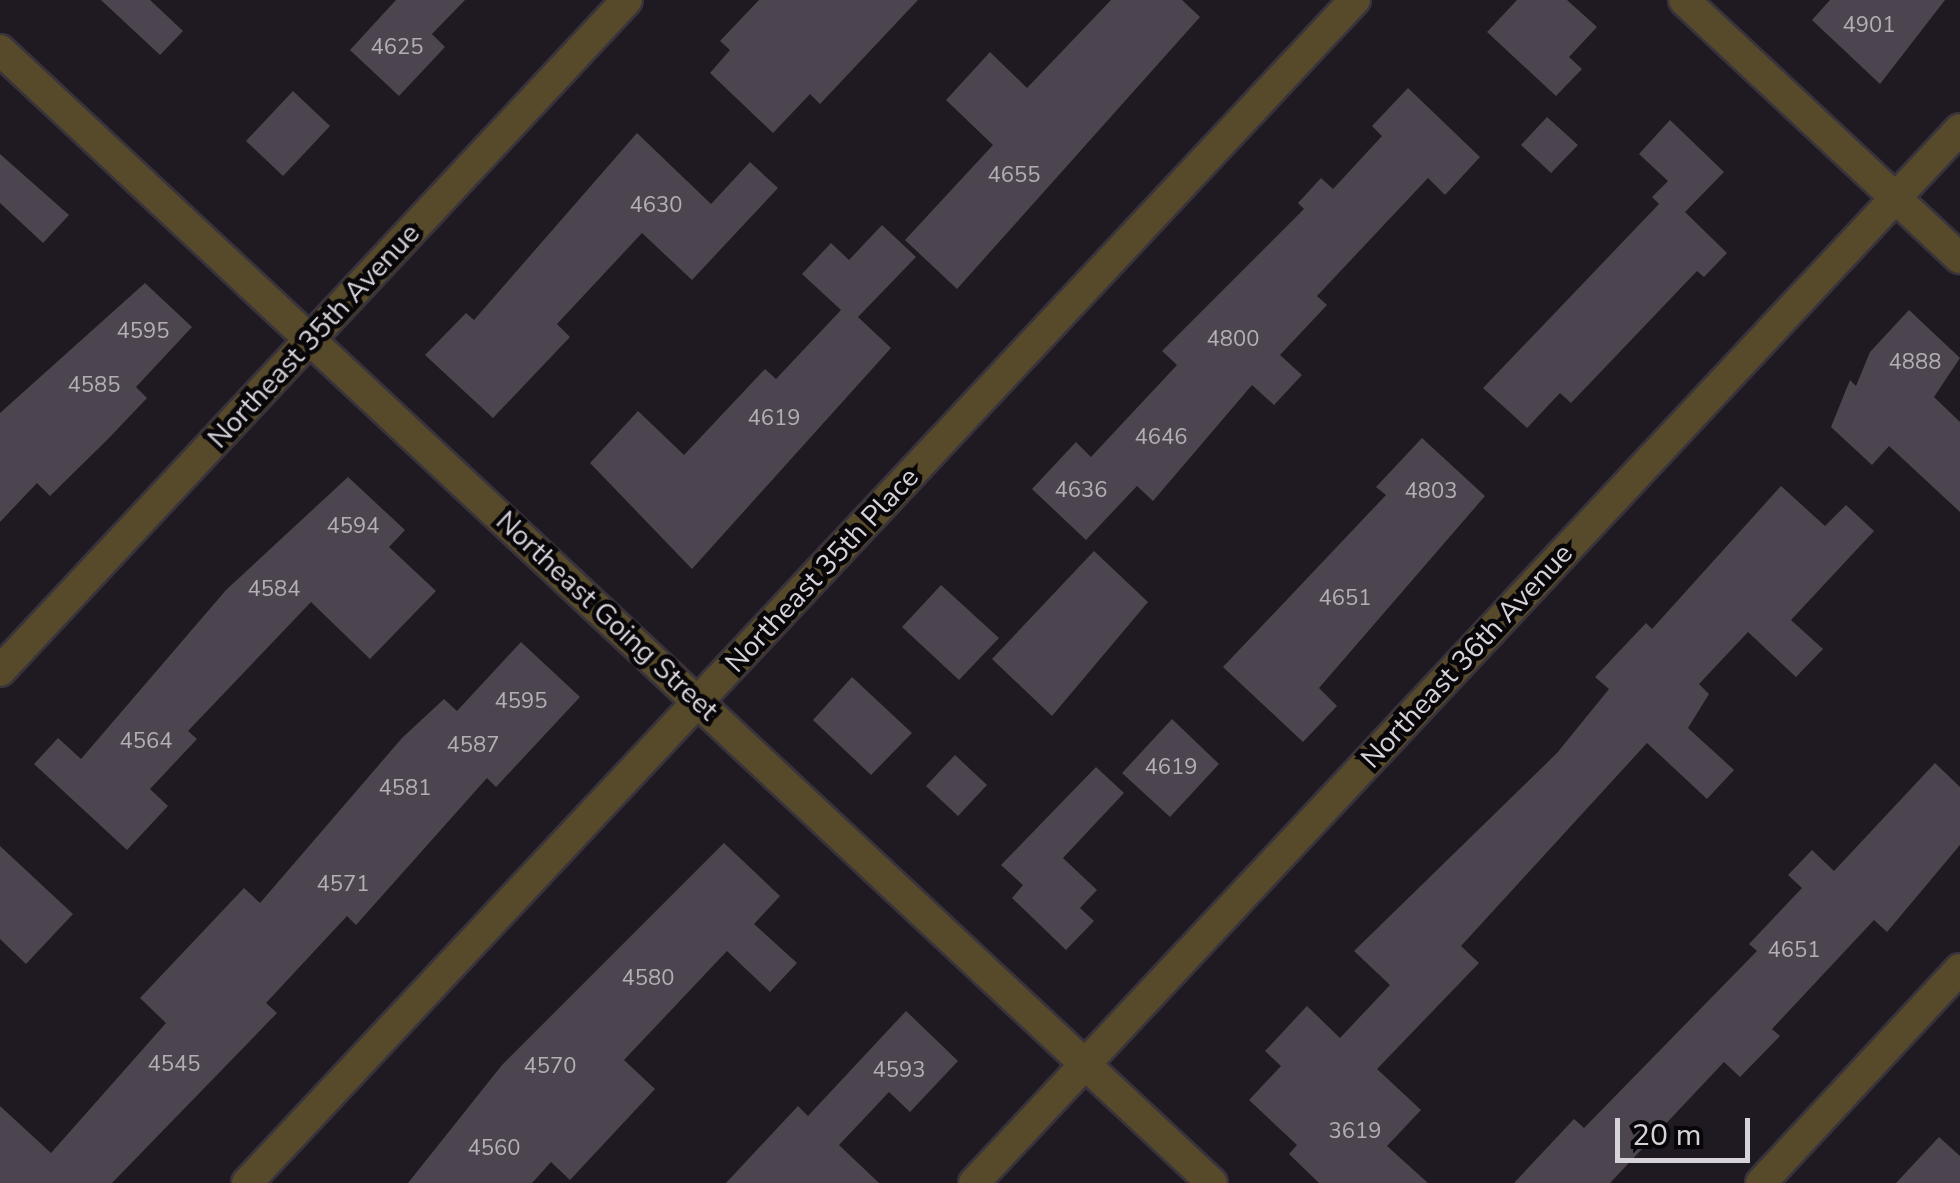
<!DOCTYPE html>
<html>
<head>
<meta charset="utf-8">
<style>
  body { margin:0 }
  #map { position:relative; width:1960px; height:1183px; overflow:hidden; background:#1f1922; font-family:"Nunito Sans",sans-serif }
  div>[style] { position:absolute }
  .building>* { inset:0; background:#4c454f }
  .roads { filter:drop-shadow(2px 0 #39333c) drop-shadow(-2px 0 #39333c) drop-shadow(0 2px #39333c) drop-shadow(0 -2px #39333c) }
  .minor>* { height:30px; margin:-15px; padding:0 15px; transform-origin:15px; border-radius:15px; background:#564a2b }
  span { translate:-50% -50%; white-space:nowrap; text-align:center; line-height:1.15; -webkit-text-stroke:9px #080609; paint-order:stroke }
  .number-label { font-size:22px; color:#b4afb6 }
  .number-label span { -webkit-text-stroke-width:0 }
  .street-label { font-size:28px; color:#d6d2d9 }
  .scale { position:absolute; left:1615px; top:1118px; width:135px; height:45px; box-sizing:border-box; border:5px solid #d6d2d9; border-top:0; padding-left:12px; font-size:30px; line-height:35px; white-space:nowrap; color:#d6d2d9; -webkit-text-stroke:8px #080609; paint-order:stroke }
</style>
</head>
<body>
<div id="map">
  <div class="building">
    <i style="clip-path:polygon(101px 0,150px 0,183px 31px,160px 55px)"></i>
    <i style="clip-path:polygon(396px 0,465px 0,432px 34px,445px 47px,399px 96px,350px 50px)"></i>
    <i style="clip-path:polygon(759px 0,918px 0,820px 104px,810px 94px,773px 133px,710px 73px,730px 50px,720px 41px)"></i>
    <i style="clip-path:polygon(1111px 0,1182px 0,1200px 17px,957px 289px,905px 240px,993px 145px,946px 100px,990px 52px,1027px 88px)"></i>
    <i style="clip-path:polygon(1517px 0,1567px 0,1597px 27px,1569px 57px,1582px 69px,1556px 96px,1487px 32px)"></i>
    <i style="clip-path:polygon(1830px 0,1945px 0,1880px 84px,1812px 20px)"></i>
    <i style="clip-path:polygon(1408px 88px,1480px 157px,1445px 195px,1428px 178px,1317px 296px,1327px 305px,1280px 355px,1302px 375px,1274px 405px,1252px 385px,1153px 501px,1137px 486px,1086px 540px,1032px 489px,1076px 442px,1091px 457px,1177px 365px,1162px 351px,1304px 209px,1298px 203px,1321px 178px,1333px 189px,1382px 136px,1372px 126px)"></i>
    <i style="clip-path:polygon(293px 91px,330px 126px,283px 176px,246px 141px)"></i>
    <i style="clip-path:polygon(1547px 117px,1578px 145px,1551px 173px,1521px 145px)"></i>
    <i style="clip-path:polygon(1670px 120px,1724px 172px,1685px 212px,1727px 253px,1704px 277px,1697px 271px,1571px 403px,1560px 393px,1527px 428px,1483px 388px,1659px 204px,1652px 197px,1668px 181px,1639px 154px)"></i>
    <i style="clip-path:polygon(637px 133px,711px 204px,750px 162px,778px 188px,692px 280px,642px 233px,557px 324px,570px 337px,493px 418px,425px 355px,466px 313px,474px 320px)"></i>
    <i style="clip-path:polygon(0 154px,69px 215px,43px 243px,0 203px)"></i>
    <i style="clip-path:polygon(882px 225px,916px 257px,858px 317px,891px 348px,692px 569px,590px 463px,638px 411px,684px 455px,765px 369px,776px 379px,841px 310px,802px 274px,831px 243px,849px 260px)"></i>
    <i style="clip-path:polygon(145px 283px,192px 327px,136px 387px,147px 398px,109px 438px,50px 496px,37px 483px,0 522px,0 413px)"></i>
    <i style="clip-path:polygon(1909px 310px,1960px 358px,1934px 397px,1960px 422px,1960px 512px,1889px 446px,1872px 465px,1831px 427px,1850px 380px,1856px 386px,1870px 352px)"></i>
    <i style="clip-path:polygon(1422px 438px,1485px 496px,1319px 688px,1337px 706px,1303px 742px,1223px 667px,1386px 495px,1376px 487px)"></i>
    <i style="clip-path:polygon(348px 477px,405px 530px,389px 547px,436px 591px,370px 659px,311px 602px,188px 731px,197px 739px,150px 789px,168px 806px,127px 850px,34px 764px,58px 738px,81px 759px,226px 590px)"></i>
    <i style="clip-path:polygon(1781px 486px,1825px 526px,1846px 505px,1874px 531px,1791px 620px,1823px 649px,1796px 677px,1748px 632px,1699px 684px,1709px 694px,1688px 728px,1734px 770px,1707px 799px,1647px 743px,1461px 946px,1479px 963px,1377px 1069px,1421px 1110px,1387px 1146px,1428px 1183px,1319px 1183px,1289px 1154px,1297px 1145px,1249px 1100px,1281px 1066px,1265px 1051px,1307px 1006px,1340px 1038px,1390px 985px,1354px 951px,1557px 753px,1609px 689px,1595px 677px,1646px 623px,1652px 629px)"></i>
    <i style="clip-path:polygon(1094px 551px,1148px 602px,1052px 716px,992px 659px)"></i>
    <i style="clip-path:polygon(941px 585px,999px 638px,959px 680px,902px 627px)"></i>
    <i style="clip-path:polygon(521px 642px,580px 697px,496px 787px,487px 778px,356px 925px,347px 916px,266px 1003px,277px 1013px,112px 1183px,0 1183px,0 1106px,51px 1153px,166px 1023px,140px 998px,244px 888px,260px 903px,402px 738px,444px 699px,457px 711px)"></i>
    <i style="clip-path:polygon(852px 677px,912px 733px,871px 775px,813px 720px)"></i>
    <i style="clip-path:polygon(1172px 719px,1219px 764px,1170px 817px,1122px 773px)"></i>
    <i style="clip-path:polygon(955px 755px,987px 785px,958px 816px,926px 786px)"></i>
    <i style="clip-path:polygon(1935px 763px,1960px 787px,1960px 845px,1887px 932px,1874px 920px,1772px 1029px,1780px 1036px,1740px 1077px,1724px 1062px,1610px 1183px,1514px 1183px,1574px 1119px,1584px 1128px,1757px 951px,1749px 944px,1802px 888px,1788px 875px,1812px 850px,1834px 871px)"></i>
    <i style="clip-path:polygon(1096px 767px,1124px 793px,1063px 858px,1097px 890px,1080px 908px,1094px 921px,1066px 950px,1012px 898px,1023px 885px,1001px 865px)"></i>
    <i style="clip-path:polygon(724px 843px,780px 896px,754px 924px,797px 963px,770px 992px,727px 951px,624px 1060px,655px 1089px,570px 1180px,551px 1162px,532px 1183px,408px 1183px,502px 1065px)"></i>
    <i style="clip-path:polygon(0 846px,73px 914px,26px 964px,0 939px)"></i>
    <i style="clip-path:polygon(906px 1011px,958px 1061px,910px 1112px,889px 1092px,839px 1145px,879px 1183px,726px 1183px,798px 1106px,808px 1116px)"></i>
    <i style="clip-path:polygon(1939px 1137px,1960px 1156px,1960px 1183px,1896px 1183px)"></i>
  </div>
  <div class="roads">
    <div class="minor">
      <i style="left:1684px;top:0;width:378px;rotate:43.1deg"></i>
      <i style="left:0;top:50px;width:1659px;rotate:43.07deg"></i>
      <i style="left:0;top:671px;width:918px;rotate:-46.94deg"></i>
      <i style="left:247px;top:1183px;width:1621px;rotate:-46.88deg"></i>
      <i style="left:974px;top:1183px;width:1443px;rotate:-46.91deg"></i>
      <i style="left:1761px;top:1183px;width:292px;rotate:-47.1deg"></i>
    </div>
  </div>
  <div class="number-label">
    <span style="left:1869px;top:26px">4901</span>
    <span style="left:397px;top:48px">4625</span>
    <span style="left:1014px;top:176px">4655</span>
    <span style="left:656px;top:206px">4630</span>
    <span style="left:143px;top:332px">4595</span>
    <span style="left:1233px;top:340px">4800</span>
    <span style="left:1915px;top:363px">4888</span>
    <span style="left:94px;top:386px">4585</span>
    <span style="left:774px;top:419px">4619</span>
    <span style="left:1161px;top:438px">4646</span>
    <span style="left:1081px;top:491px">4636</span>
    <span style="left:1431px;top:492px">4803</span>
    <span style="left:353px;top:527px">4594</span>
    <span style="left:274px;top:590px">4584</span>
    <span style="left:1345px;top:599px">4651</span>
    <span style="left:521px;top:702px">4595</span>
    <span style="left:146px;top:742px">4564</span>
    <span style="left:473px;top:746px">4587</span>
    <span style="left:1171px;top:768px">4619</span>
    <span style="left:405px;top:789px">4581</span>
    <span style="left:343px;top:885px">4571</span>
    <span style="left:1794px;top:951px">4651</span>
    <span style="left:648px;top:979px">4580</span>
    <span style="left:174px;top:1065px">4545</span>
    <span style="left:550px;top:1067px">4570</span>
    <span style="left:899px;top:1071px">4593</span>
    <span style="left:1355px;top:1132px">3619</span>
    <span style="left:494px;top:1149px">4560</span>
  </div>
  <div class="street-label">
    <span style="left:314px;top:336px;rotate:-47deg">Northeast 35th Avenue</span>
    <span style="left:822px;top:570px;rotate:-47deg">Northeast 35th Place</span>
    <span style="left:607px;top:616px;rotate:43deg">Northeast Going Street</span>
    <span style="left:1467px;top:656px;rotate:-47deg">Northeast 36th Avenue</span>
  </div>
  <div class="scale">20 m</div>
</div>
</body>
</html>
